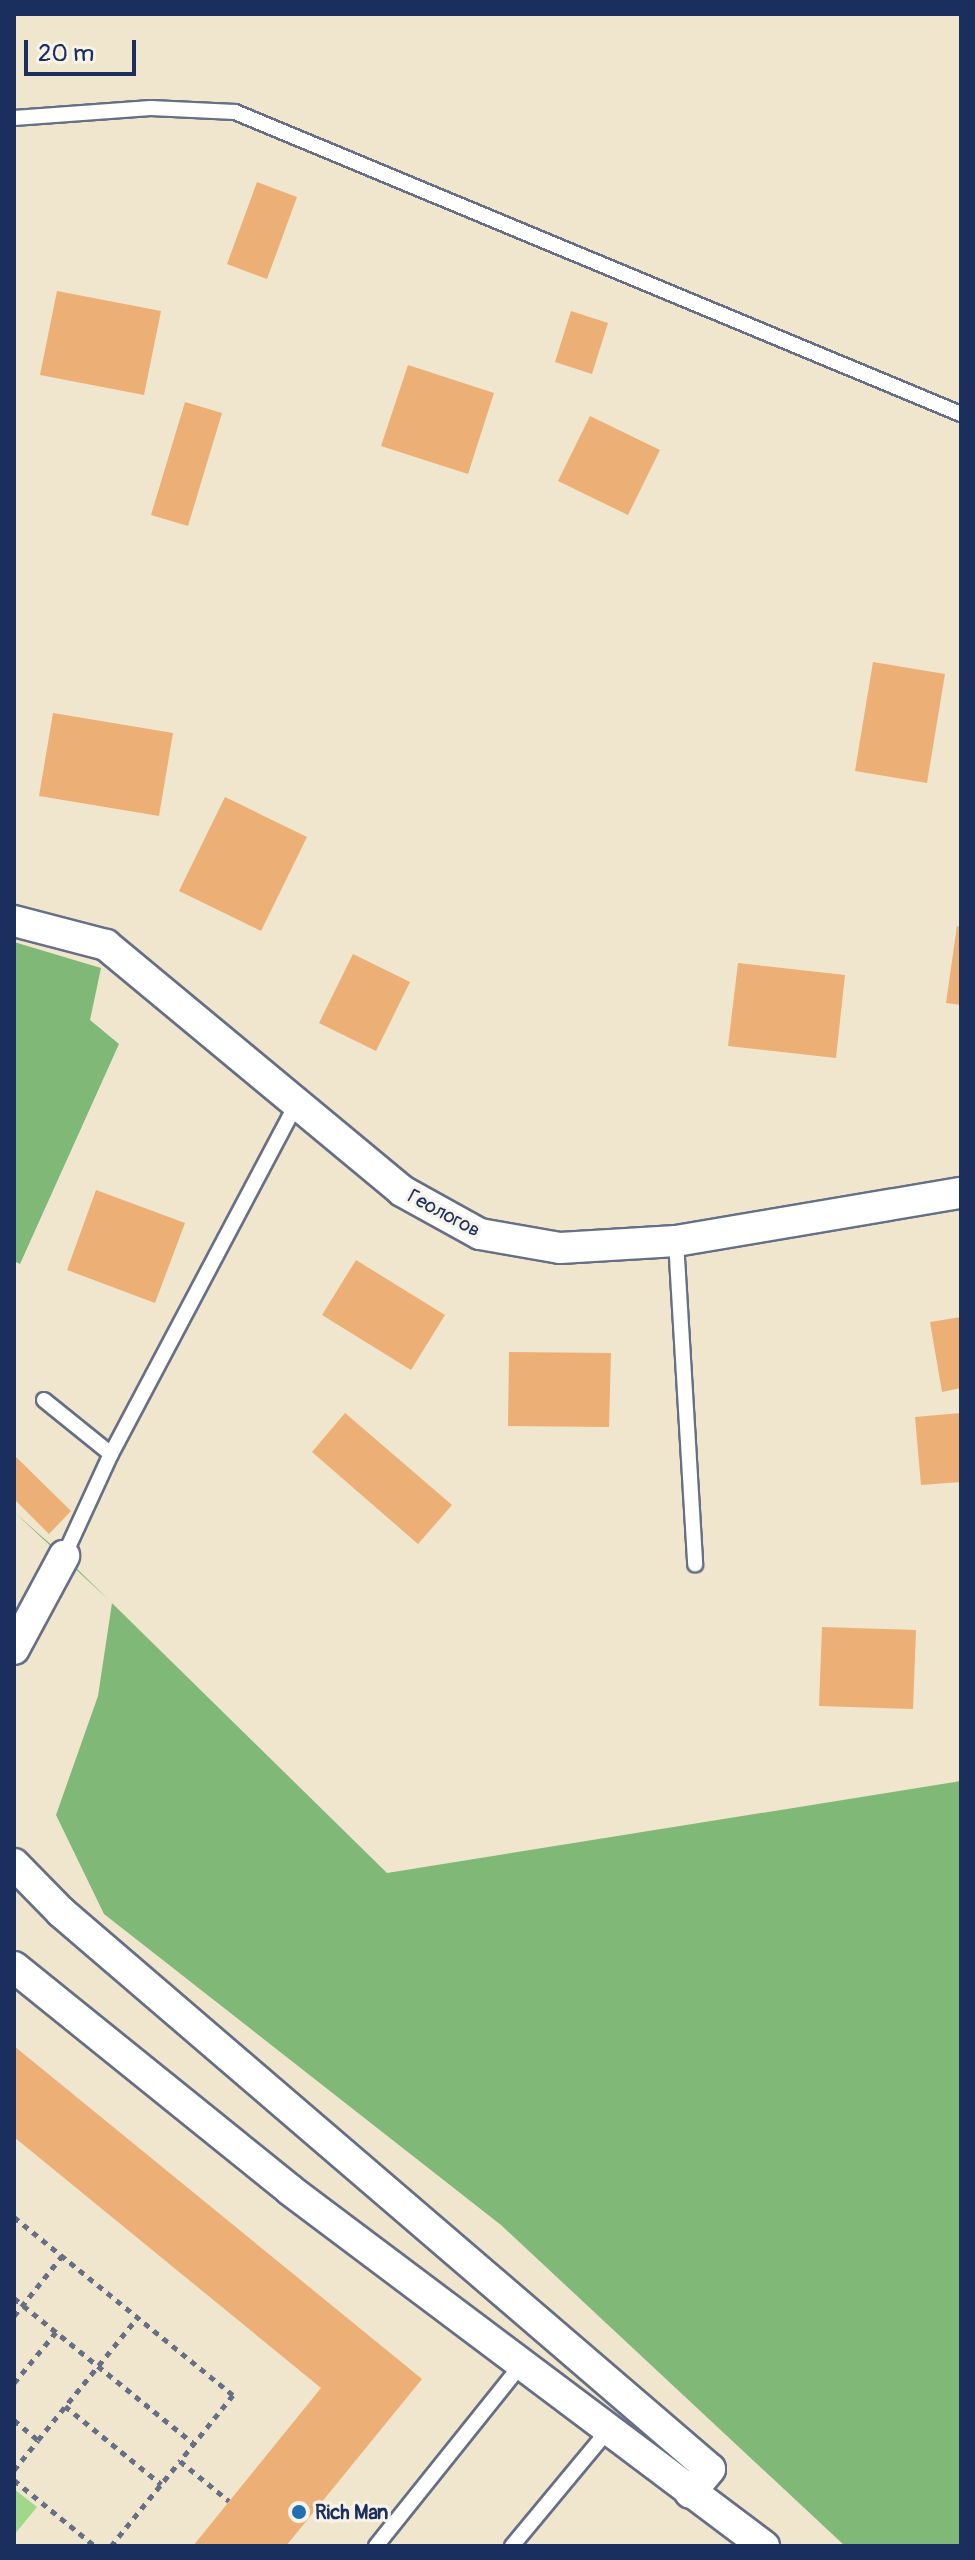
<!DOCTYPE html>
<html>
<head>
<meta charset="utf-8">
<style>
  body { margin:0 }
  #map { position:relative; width:975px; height:2560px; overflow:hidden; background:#f0e6cd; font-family:Pangolin,sans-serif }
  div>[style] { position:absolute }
  .green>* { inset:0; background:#9fd88b }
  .forest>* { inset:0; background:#7fb877 }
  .building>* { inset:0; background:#ecaf76 }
  .path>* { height:5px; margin-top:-2.5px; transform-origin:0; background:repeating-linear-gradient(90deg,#666f85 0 6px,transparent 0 12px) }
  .roads { filter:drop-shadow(2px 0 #666f85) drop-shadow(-2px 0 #666f85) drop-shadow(0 2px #666f85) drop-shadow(0 -2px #666f85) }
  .service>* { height:14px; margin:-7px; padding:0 7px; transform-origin:7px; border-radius:7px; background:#fff }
  .minor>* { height:30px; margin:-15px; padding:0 15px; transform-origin:15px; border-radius:15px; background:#fff }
  .dots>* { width:22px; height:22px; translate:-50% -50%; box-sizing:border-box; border:4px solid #f7f3e8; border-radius:50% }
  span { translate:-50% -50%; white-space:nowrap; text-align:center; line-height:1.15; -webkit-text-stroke:6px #f7f3e8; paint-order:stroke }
  .street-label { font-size:20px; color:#1b2f5e }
  .poi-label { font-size:20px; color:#1b2f5e; font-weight:700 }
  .left { translate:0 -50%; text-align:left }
  .frame { position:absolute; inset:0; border:16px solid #1b2f5e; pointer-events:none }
  .scale { position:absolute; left:24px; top:40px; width:112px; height:36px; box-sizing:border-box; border:4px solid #1b2f5e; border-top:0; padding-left:10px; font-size:24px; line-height:28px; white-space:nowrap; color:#1b2f5e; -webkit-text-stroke:6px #f7f3e8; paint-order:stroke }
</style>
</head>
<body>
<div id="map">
  <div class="green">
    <i style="clip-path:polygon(14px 2489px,37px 2507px,14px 2535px)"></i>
  </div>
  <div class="forest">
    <i style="clip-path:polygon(14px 942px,101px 968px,90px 1020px,119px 1044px,20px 1264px,14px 1261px)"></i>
    <i style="clip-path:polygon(14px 1512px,64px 1556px,387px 1873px,961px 1781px,961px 2546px,845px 2546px,501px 2225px,104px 1914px,56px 1815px,98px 1696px,112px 1603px)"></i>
  </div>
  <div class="building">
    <i style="clip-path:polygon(257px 182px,297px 197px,267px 279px,227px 264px)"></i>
    <i style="clip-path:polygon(57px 291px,161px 311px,144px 395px,40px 375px)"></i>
    <i style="clip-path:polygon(571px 311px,608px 323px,592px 374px,555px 362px)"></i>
    <i style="clip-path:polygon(408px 365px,494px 393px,468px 474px,381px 446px)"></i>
    <i style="clip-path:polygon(185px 402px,222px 413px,188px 526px,151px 515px)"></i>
    <i style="clip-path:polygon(590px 416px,660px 450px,628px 515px,558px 481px)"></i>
    <i style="clip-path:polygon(873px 662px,945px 674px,927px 783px,855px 771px)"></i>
    <i style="clip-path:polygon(53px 713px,173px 733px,159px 816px,39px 796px)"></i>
    <i style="clip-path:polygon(225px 797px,307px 837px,261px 931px,179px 891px)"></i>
    <i style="clip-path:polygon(957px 926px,961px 927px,961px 1005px,946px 1003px)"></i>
    <i style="clip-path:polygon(353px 954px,410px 982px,376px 1051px,319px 1023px)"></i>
    <i style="clip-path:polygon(738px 963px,845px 975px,836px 1058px,728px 1046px)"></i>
    <i style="clip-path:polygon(96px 1190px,185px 1223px,155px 1303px,67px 1270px)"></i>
    <i style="clip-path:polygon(356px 1260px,445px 1315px,411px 1370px,322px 1315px)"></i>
    <i style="clip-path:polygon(961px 1317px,961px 1388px,942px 1392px,930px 1322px)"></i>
    <i style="clip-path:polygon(509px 1352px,611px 1353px,609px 1427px,508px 1426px)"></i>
    <i style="clip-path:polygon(345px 1413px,452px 1505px,418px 1544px,312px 1452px)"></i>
    <i style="clip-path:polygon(961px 1413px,961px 1482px,921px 1485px,915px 1417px)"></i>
    <i style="clip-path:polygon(14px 1455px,71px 1511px,49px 1534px,14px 1499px)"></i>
    <i style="clip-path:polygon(822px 1627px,916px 1630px,913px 1709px,819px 1706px)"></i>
    <i style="clip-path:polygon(14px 2046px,422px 2379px,286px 2546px,193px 2546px,321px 2388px,14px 2137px)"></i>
  </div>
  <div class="path">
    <i style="left:14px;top:2217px;width:282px;rotate:39.1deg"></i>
    <i style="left:233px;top:2395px;width:85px;rotate:128.8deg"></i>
    <i style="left:180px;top:2461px;width:63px;rotate:39.2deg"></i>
    <i style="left:14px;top:2298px;width:230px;rotate:39deg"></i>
    <i style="left:14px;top:2316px;width:77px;rotate:-51.3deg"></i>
    <i style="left:14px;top:2383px;width:66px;rotate:-50.5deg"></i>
    <i style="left:65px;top:2406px;width:124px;rotate:39.1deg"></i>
    <i style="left:14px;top:2420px;width:31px;rotate:40deg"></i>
    <i style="left:38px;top:2440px;width:157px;rotate:-50.9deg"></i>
    <i style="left:14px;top:2470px;width:38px;rotate:-51deg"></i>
    <i style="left:14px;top:2480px;width:104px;rotate:39.2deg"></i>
    <i style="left:111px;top:2546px;width:109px;rotate:-50.9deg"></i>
  </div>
  <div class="roads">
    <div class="service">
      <i style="left:14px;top:118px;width:137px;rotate:-4.2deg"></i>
      <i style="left:151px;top:108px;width:84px;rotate:2.7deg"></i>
      <i style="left:235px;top:112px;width:786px;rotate:22.59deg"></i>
      <i style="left:676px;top:1241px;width:324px;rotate:86.6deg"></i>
      <i style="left:44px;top:1400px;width:86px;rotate:38.9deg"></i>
      <i style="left:64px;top:1556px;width:112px;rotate:-65.3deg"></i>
      <i style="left:111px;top:1454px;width:393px;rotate:-62.1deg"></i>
      <i style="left:376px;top:2546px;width:233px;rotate:-51.3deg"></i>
      <i style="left:512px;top:2546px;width:152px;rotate:-50.3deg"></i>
    </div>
    <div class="minor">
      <i style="left:14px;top:921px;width:95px;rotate:14.6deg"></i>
      <i style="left:106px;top:945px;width:385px;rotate:39.7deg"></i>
      <i style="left:402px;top:1191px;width:89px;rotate:28.9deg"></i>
      <i style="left:480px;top:1234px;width:81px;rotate:9.9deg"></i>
      <i style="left:560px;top:1248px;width:116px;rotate:-3.5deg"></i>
      <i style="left:676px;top:1241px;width:289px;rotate:-9.6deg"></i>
      <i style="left:14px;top:1649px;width:106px;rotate:-61.7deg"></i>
      <i style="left:14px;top:1864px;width:67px;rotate:45.6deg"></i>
      <i style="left:61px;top:1912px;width:855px;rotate:40.64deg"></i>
      <i style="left:710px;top:2469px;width:31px;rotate:130deg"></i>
      <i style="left:14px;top:1967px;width:355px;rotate:38.9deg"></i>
      <i style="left:290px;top:2190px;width:593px;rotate:36.91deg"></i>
    </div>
  </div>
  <div class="dots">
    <i style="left:299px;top:2512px;background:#1f6fb2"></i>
  </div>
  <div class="street-label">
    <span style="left:444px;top:1213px;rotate:28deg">Геологов</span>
  </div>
  <div class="poi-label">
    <span class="left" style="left:315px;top:2512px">Rich Man</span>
  </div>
  <div class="frame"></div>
  <div class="scale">20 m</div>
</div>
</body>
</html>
